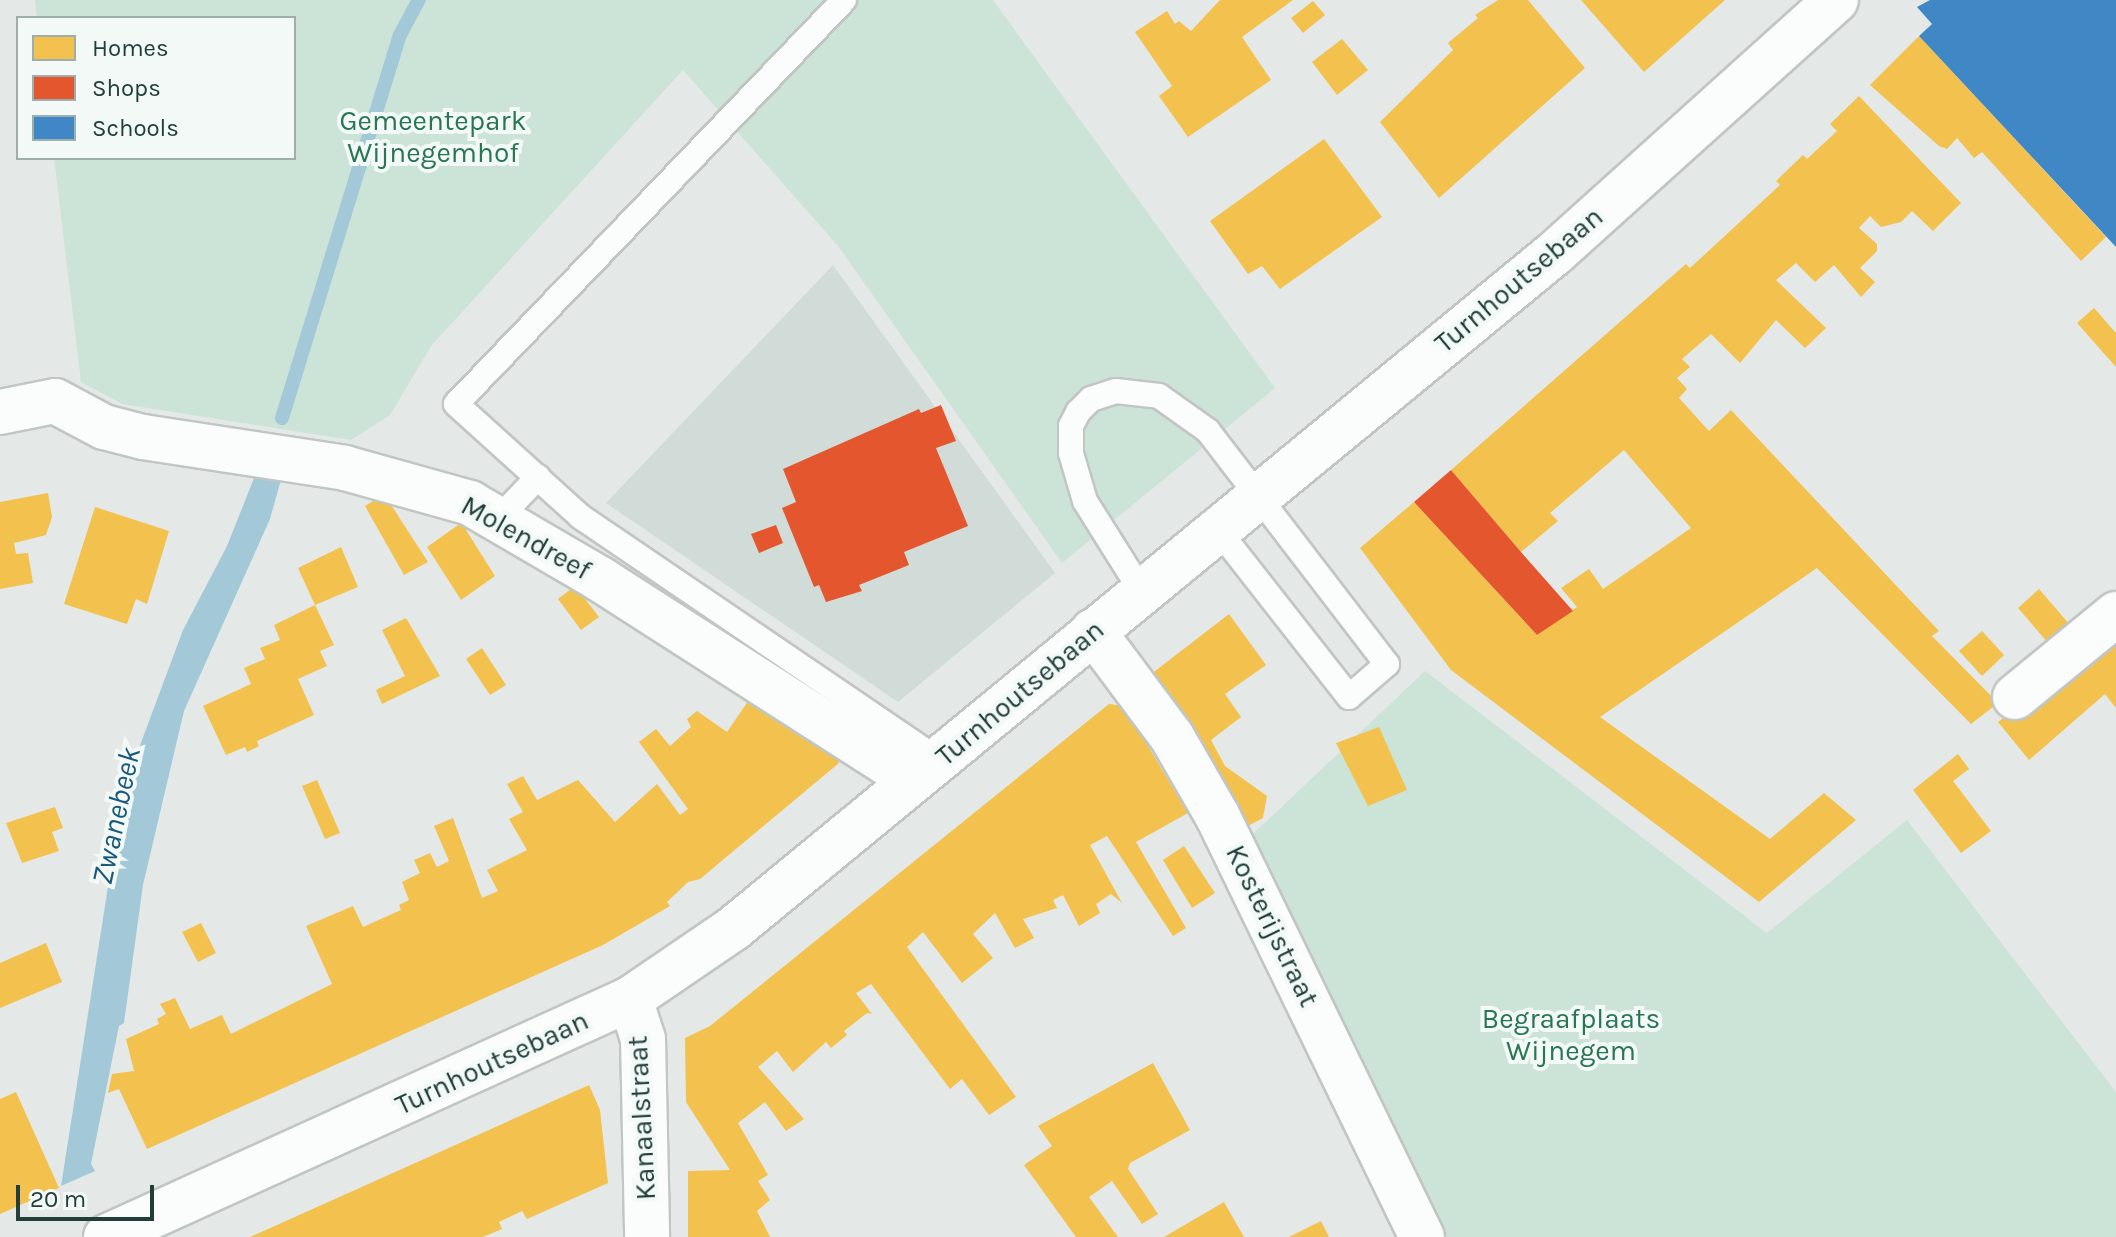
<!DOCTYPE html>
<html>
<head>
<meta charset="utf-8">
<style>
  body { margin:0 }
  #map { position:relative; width:2116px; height:1237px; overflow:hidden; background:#e4e9e8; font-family:Karla,sans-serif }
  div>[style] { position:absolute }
  .built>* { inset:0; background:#d1dbd8 }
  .green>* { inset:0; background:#cce3d8 }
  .water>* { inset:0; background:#a3c9d9 }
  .homes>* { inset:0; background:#f2c14e }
  .shops>* { inset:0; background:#e4572e }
  .schools>* { inset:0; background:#3f88c5 }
  .stream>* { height:14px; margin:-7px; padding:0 7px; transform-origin:7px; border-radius:7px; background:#a3c9d9 }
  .roads { filter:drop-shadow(2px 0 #c1c6c5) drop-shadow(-2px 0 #c1c6c5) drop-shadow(0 2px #c1c6c5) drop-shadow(0 -2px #c1c6c5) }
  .service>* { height:24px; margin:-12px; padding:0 12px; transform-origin:12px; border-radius:12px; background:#fbfcfc }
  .minor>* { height:44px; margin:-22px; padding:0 22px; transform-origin:22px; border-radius:22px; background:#fbfcfc }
  .secondary>* { height:44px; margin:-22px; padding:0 22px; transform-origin:22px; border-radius:22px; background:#fbfcfc }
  span { translate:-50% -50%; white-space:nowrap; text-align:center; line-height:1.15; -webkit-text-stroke:8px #f2f9f6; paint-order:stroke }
  .park-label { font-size:28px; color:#2a7654 }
  .street-label { font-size:28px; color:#213e3b }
  .water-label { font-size:30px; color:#195a7c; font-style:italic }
  .legend { position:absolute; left:16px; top:16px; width:280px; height:144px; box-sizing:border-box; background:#f2f9f6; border:2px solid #9eaeab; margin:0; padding:10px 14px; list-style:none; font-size:24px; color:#213e3b }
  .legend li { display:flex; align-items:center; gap:16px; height:40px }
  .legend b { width:40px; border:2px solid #9eaeab }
  .scale { position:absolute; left:16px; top:1185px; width:138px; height:36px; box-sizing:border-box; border:4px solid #213e3b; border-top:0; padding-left:10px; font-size:24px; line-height:28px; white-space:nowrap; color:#213e3b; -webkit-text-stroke:6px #f2f9f6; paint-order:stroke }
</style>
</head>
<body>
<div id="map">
  <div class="built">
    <i style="clip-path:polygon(833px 265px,1055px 573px,898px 702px,606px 503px)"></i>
  </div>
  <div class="green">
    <i style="clip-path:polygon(35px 0,993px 0,1275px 388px,1062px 563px,838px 246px,683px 70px,431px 346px,390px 415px,351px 440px,122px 404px,81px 382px,54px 158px,294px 158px,294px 18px,37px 18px)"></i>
    <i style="clip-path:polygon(1425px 671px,1767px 933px,1907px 820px,2116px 1092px,2116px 1237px,1442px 1237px,1253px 834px)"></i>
  </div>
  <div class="water">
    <i style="clip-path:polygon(256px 473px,282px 476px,270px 519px,184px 711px,143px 885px,124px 1023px,119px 1026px,91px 1164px,95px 1171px,61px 1186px,123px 791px,183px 630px,227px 546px)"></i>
  </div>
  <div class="homes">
    <i style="clip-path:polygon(1220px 0,1293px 0,1242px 37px,1271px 80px,1188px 137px,1159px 96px,1172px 86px,1135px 32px,1167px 11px,1175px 24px,1179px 21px,1191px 31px)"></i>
    <i style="clip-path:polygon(1498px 0,1528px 0,1585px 68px,1439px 198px,1380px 122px,1453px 50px,1448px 43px,1478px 18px,1475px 15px)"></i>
    <i style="clip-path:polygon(1581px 0,1725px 0,1644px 72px)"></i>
    <i style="clip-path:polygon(1313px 1px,1325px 15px,1303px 33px,1291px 18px)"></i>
    <i style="clip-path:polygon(1919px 36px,2106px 237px,2081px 261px,1982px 152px,1974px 158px,1957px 138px,1947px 149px,1939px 146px,1870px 85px)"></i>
    <i style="clip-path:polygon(1342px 39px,1368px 70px,1337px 95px,1312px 62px)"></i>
    <i style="clip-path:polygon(1859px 96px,1961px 203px,1933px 231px,1912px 211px,1901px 222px,1881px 227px,1870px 216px,1859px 228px,1877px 244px,1877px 251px,1860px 268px,1875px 282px,1861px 297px,1834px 265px,1815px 282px,1796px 263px,1776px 280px,1826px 328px,1805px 348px,1776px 320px,1740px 363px,1711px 334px,1682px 359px,1690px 367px,1677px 378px,1687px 389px,1679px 398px,1709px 431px,1731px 410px,1939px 631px,1932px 636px,1998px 703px,1971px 724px,1817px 568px,1600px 717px,1770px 839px,1824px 793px,1856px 820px,1759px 902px,1451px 670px,1360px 548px,1414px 502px,1537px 635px,1577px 607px,1561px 588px,1589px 569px,1603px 589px,1691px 528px,1624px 450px,1550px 513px,1558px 521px,1521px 552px,1451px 470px,1686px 264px,1690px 268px,1780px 185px,1776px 181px,1803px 155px,1807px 159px,1837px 131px,1830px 124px)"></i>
    <i style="clip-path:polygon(1324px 139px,1382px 217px,1280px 289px,1262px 266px,1248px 274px,1210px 221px)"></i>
    <i style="clip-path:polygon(2094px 308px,2116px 333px,2116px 367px,2077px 323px)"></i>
    <i style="clip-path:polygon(48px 493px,52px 517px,46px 535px,14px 543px,16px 554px,28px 553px,33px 583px,0 589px,0 502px)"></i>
    <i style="clip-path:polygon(384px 494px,428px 562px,404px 575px,365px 506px)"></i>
    <i style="clip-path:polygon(95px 507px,169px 531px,147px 604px,136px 599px,127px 624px,64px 604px)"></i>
    <i style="clip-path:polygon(461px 523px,470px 527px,466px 530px,495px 576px,461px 600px,427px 547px)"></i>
    <i style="clip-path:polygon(341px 547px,358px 587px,315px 605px,298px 568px)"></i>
    <i style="clip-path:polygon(575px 586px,599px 617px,581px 630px,558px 599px)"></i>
    <i style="clip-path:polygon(2039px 589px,2076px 632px,2055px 651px,2018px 608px)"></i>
    <i style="clip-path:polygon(315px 605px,334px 645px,320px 651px,327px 666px,298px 679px,314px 715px,257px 741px,259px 746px,247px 752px,245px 747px,226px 755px,203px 706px,251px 684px,244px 668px,265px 659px,260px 648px,280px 640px,274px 625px)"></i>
    <i style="clip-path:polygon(1229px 614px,1266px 665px,1225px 694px,1241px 717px,1211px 740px,1225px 766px,1267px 796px,1263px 818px,1240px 830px,1146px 678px)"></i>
    <i style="clip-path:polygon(406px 618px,440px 676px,382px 704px,376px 690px,405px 676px,382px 630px)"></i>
    <i style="clip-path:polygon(2116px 630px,2116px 708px,2105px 694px,2029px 760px,1998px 722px)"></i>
    <i style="clip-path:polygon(1982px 631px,2004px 655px,1982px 676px,1959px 651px)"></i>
    <i style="clip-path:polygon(482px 648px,506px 685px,490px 695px,466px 659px)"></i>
    <i style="clip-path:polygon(753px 694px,838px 748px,839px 763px,700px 879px,688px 882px,667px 902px,670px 906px,603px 945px,147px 1149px,119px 1089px,108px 1093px,112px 1074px,134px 1071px,126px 1039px,159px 1024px,157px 1019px,166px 1014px,160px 1004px,175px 998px,190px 1029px,222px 1015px,231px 1034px,332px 984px,306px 926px,353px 906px,363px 927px,401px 910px,399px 905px,409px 900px,402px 882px,420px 873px,414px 860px,430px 853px,437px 867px,449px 861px,434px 826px,453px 818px,482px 898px,498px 891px,487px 870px,527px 850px,509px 819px,523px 812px,507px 784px,523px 776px,537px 800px,578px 780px,615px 822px,657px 784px,680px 815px,688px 809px,639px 742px,656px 729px,670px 746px,691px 727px,687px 719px,697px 711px,727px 732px)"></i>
    <i style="clip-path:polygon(1109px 704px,1124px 706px,1188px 813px,1136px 842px,1186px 928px,1173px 936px,1107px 836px,1090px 845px,1122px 903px,1111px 894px,1096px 904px,1100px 913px,1079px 926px,1063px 895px,1053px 900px,1057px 908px,1023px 919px,1034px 938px,1015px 948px,995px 913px,973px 934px,993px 958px,962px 983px,923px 932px,907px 947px,1016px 1097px,989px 1115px,962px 1079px,950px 1089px,871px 984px,856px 993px,872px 1014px,867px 1013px,844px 1031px,847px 1035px,831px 1048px,826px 1042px,793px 1072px,777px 1051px,758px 1067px,804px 1119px,786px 1131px,765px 1102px,738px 1123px,768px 1175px,758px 1181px,770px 1200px,757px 1211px,770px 1237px,688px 1237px,688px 1171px,730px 1170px,686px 1102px,685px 1038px,710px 1026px)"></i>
    <i style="clip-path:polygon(1379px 727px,1407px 790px,1368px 806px,1336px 743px)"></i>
    <i style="clip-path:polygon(1958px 754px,1969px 769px,1953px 781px,1991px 831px,1961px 853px,1913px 790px)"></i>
    <i style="clip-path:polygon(317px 780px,340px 833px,325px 839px,302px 786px)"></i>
    <i style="clip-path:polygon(55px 807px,63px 828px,52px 832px,59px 851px,22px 863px,6px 823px)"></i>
    <i style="clip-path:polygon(1184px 846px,1215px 893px,1192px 908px,1163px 860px)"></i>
    <i style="clip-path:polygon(201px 923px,216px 953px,198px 962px,182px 932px)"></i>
    <i style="clip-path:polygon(46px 943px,62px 982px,0 1008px,0 963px)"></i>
    <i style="clip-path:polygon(1153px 1063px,1190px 1130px,1130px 1163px,1128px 1169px,1158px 1214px,1142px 1224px,1112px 1181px,1089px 1197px,1118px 1237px,1076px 1237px,1024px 1165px,1052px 1146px,1038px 1126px)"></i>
    <i style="clip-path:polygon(589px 1085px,600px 1110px,608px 1183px,527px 1219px,522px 1211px,499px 1222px,502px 1229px,483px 1237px,250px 1237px)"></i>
    <i style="clip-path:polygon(16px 1092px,59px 1188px,0 1214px,0 1099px)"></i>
    <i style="clip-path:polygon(1224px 1202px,1244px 1237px,1164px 1237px)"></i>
    <i style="clip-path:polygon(1321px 1221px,1329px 1237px,1289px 1237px)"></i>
  </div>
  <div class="shops">
    <i style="clip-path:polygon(941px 405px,956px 441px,936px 448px,968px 526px,904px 552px,909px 565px,859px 585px,862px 591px,826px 602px,819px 585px,814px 587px,782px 508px,796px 502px,783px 469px,919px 409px,921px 413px)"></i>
    <i style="clip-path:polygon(1451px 470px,1521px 552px,1573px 611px,1537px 635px,1414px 502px)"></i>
    <i style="clip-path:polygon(776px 525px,783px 543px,759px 553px,751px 534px)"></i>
  </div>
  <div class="schools">
    <i style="clip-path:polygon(1930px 0,2116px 0,2116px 247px,1919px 36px,1932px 24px,1917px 7px)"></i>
  </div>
  <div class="stream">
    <i style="left:282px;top:418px;width:401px;rotate:-72.9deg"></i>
    <i style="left:400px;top:35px;width:40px;rotate:-62deg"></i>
  </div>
  <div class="roads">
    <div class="service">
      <i style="left:844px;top:0;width:560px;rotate:133.84deg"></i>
      <i style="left:456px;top:404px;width:169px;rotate:42.1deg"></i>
      <i style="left:581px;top:517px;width:433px;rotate:34.2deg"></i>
      <i style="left:498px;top:519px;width:58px;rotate:-46.4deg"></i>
      <i style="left:1142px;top:592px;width:107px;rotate:-122.1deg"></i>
      <i style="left:1085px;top:501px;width:50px;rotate:-106.3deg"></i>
      <i style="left:1071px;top:453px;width:27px;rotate:-90deg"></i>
      <i style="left:1071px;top:426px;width:16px;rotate:-63deg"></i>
      <i style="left:1078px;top:412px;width:18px;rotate:-45deg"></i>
      <i style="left:1091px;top:399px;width:26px;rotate:-18deg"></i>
      <i style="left:1116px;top:391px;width:43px;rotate:6.6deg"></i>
      <i style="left:1159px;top:396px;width:60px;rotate:35.5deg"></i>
      <i style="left:1208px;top:431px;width:294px;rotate:52.5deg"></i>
      <i style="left:1387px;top:664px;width:50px;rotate:139deg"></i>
      <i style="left:1349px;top:697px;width:212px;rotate:-128.1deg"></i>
    </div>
    <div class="minor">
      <i style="left:0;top:412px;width:56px;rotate:-11.3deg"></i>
      <i style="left:55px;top:401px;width:55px;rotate:28deg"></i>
      <i style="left:104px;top:427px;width:40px;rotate:14.4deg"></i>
      <i style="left:143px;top:437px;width:204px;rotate:8.7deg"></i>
      <i style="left:345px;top:468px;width:130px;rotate:15.6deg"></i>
      <i style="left:470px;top:503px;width:151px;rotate:30.3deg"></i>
      <i style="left:600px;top:579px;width:372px;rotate:32.7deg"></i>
      <i style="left:1093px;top:631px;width:132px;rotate:53.3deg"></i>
      <i style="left:1172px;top:737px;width:92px;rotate:60.1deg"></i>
      <i style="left:1218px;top:817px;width:467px;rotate:64.1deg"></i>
      <i style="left:2015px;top:697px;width:131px;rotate:-39.4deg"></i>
      <i style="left:630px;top:999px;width:42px;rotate:72deg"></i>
      <i style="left:643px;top:1039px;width:198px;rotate:88.8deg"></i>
    </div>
    <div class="secondary">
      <i style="left:106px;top:1237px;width:576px;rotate:-24.43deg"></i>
      <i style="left:630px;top:999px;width:126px;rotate:-34.3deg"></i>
      <i style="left:734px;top:928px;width:1063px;rotate:-39.43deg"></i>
      <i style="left:1555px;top:253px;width:378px;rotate:-42deg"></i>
    </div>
  </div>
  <div class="park-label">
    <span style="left:433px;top:137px">Gemeentepark<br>Wijnegemhof</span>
    <span style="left:1571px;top:1035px">Begraafplaats<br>Wijnegem</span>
  </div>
  <div class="street-label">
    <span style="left:1519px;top:280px;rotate:-40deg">Turnhoutsebaan</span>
    <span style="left:526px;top:538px;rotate:29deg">Molendreef</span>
    <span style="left:1020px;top:693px;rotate:-40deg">Turnhoutsebaan</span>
    <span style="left:1272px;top:926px;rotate:64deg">Kosterijstraat</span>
    <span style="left:492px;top:1063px;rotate:-25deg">Turnhoutsebaan</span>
    <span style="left:642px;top:1118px;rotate:-93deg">Kanaalstraat</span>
  </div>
  <div class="water-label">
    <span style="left:116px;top:816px;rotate:-78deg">Zwanebeek</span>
  </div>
  <ul class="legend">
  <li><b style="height:22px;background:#f2c14e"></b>Homes</li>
  <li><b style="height:22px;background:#e4572e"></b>Shops</li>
  <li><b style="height:22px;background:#3f88c5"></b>Schools</li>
  </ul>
  <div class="scale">20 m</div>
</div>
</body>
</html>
